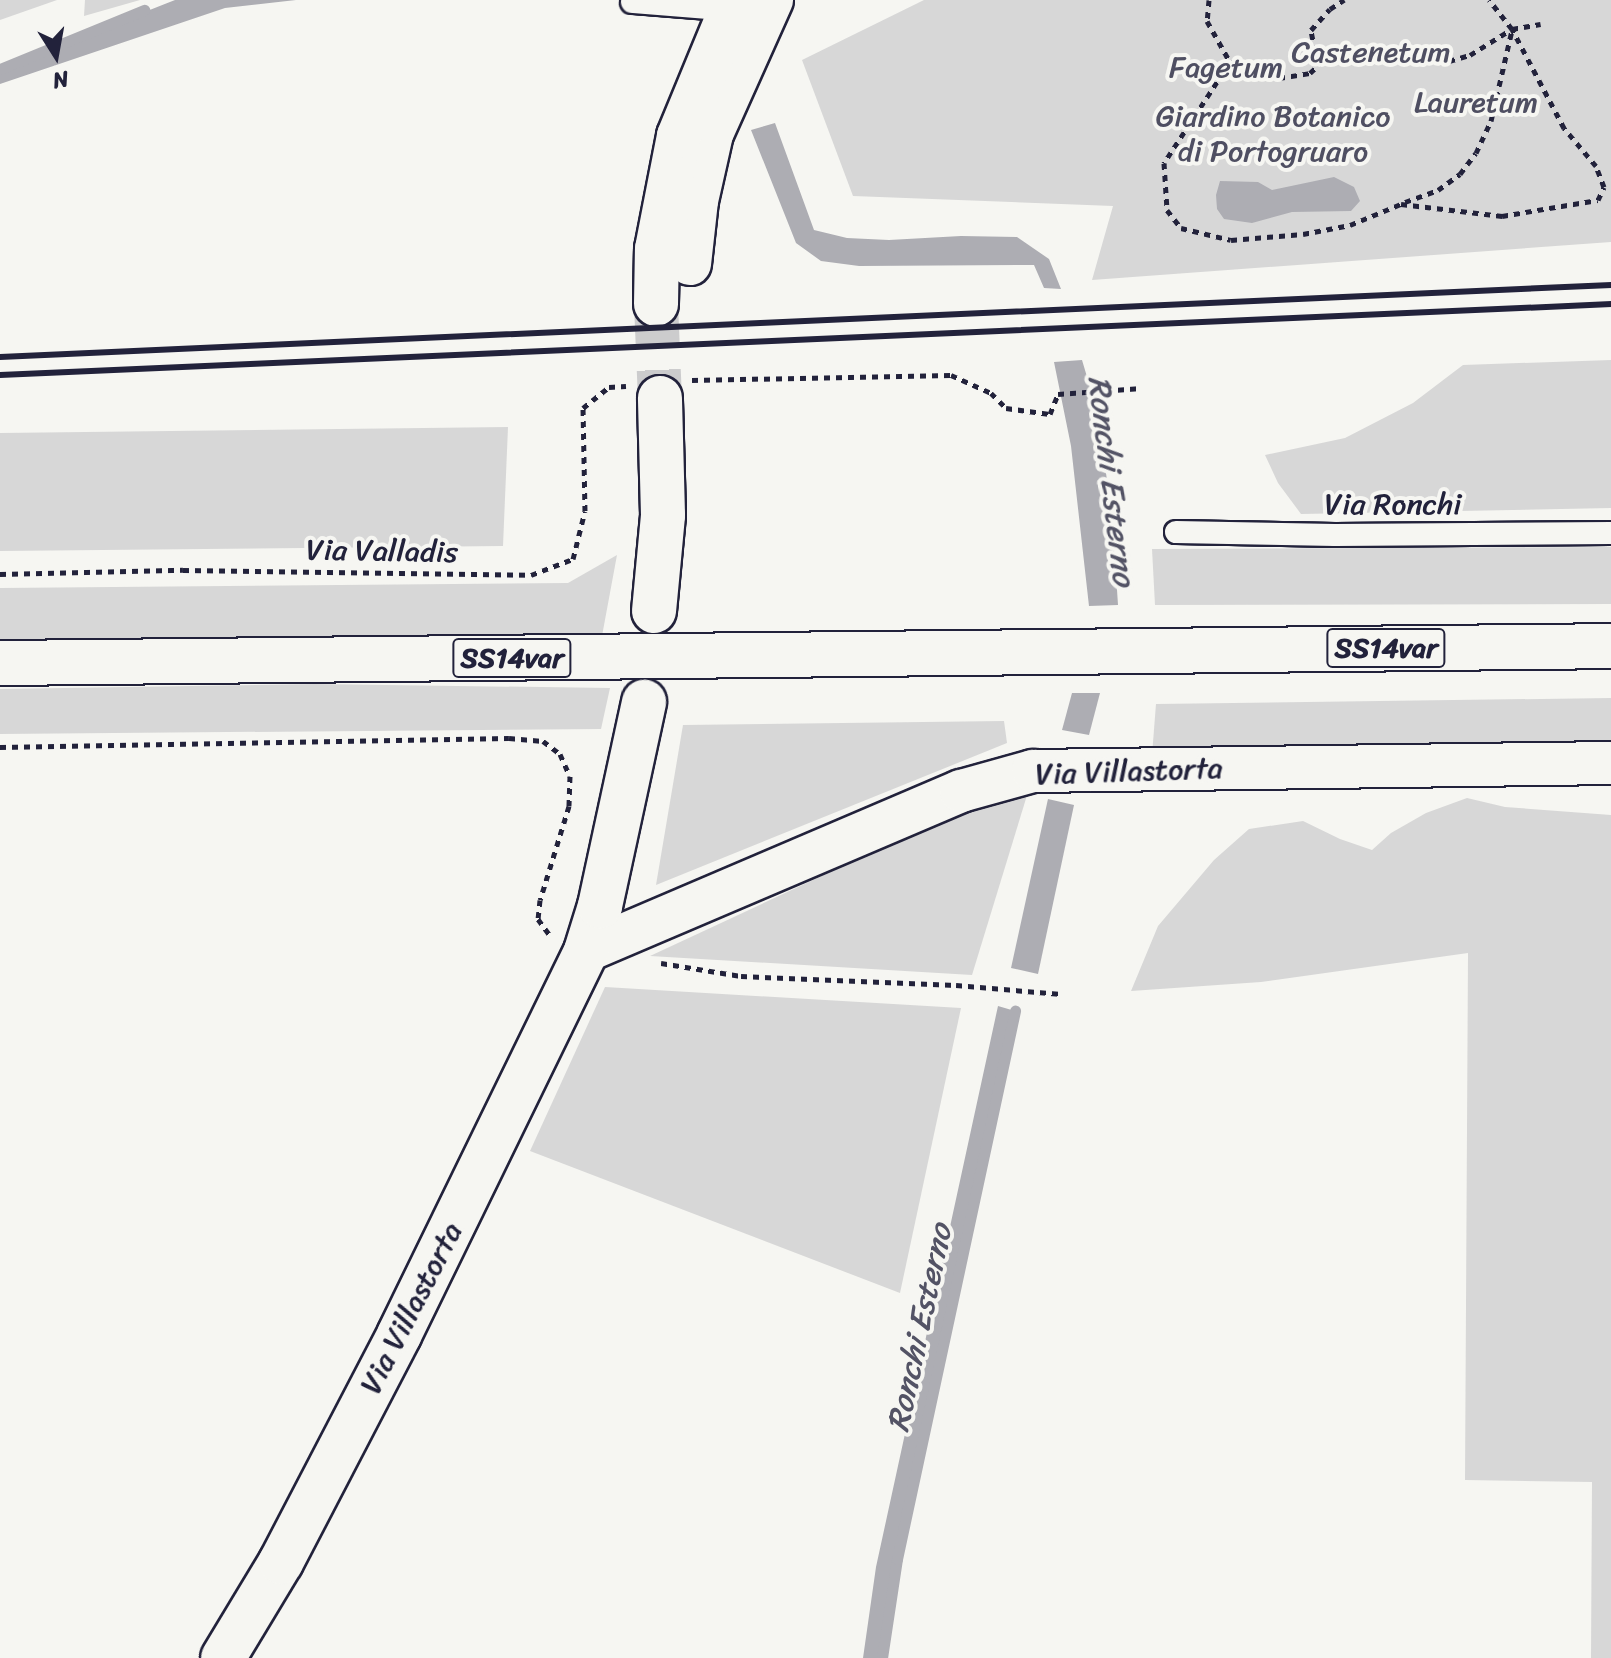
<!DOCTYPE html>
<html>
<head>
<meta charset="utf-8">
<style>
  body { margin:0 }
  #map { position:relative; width:1611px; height:1658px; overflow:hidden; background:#f6f6f2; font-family:Sriracha,sans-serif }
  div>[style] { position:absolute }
  .green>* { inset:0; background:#d7d7d7 }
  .water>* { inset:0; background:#adadb3 }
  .stream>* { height:11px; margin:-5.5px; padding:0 5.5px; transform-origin:5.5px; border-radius:5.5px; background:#adadb3 }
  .secondary-tunnel>* { height:44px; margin-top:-22px; transform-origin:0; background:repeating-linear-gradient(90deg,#cccccd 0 44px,transparent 0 66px) }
  .path>* { height:5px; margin-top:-2.5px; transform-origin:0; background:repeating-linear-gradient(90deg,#22223b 0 6px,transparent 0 12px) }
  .roads { filter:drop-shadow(2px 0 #22223b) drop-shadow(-2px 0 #22223b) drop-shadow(0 2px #22223b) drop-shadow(0 -2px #22223b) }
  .lane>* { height:22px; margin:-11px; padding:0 11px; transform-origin:11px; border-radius:11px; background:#f6f6f2 }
  .street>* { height:42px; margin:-21px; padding:0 21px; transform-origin:21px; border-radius:21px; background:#f6f6f2 }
  .secondary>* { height:44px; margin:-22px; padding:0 22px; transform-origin:22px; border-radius:22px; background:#f6f6f2 }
  .highway>* { height:44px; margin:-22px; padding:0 22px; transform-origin:22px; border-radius:22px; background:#f6f6f2 }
  .rail>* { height:6px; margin:-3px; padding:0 3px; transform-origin:3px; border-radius:3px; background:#22223b }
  span { translate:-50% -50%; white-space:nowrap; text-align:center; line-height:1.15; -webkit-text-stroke:8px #f6f6f2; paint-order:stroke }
  .shield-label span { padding:2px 6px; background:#f6f6f2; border:2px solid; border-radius:6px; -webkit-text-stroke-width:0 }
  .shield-label { font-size:28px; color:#22223b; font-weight:700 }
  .park-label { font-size:30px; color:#4f4f62 }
  .street-label { font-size:30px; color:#22223b }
  .water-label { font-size:32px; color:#535365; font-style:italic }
  .north { position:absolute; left:16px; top:16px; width:80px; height:80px; -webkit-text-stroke:6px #f6f6f2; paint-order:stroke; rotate:169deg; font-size:22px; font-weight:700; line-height:32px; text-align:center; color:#22223b }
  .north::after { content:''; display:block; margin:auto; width:28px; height:36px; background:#22223b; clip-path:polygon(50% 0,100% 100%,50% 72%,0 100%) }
</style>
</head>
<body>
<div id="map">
  <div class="green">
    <i style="clip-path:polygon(0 0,57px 0,0 20px)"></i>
    <i style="clip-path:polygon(85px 0,140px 0,84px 16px)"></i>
    <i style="clip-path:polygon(924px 0,1611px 0,1611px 242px,1092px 280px,1113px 206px,853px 196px,802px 60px)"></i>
    <i style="clip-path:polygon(1611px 360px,1611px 508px,1301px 514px,1278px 483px,1265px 455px,1345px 438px,1413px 403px,1463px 365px)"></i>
    <i style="clip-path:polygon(508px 427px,503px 546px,0 551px,0 433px)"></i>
    <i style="clip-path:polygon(1611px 547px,1611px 604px,1155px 605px,1152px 549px)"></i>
    <i style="clip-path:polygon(617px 555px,602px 636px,0 642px,0 588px,568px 583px)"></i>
    <i style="clip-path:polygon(315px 684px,610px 688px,601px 729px,0 734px,0 689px)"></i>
    <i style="clip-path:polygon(1611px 698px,1611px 750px,1152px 755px,1156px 704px)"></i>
    <i style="clip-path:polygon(1004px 721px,1007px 743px,656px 885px,683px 725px)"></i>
    <i style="clip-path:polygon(1028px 792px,972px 975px,650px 956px,927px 827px)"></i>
    <i style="clip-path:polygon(1467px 798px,1505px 807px,1611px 815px,1611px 1658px,1591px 1658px,1592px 1482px,1465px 1480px,1468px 953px,1261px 982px,1131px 991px,1158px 926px,1214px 860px,1249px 829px,1303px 821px,1340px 839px,1372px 850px,1391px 833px,1426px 813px)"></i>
    <i style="clip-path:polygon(605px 987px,961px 1008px,900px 1293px,530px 1151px)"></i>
  </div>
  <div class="water">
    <i style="clip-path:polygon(175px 0,296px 0,225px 8px,0 84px,0 69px)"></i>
    <i style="clip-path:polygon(775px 123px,814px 230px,847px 238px,889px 240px,961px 236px,1017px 237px,1049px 259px,1061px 289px,1044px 288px,1034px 265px,859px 266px,821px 261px,796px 243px,751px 130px)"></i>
    <i style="clip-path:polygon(1334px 177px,1354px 187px,1360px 201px,1351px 211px,1292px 212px,1252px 223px,1224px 219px,1217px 209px,1216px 195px,1220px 181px,1258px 182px,1272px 190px)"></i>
    <i style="clip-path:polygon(1082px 360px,1096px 407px,1112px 513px,1118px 605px,1089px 606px,1071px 446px,1054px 362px)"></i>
    <i style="clip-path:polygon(1072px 693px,1100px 693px,1089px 735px,1062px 730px)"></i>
    <i style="clip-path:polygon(1048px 799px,1074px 805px,1038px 974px,1011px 968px)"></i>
    <i style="clip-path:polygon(998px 1006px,1015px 1011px,897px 1559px,882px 1658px,863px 1658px,876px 1567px)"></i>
  </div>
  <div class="stream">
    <i style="left:0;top:69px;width:156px;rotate:-22.3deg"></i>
    <i style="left:882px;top:1658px;width:100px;rotate:-81.4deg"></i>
    <i style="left:897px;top:1559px;width:561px;rotate:-77.85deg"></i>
  </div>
  <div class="secondary-tunnel">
    <i style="left:656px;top:304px;width:94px;rotate:87.6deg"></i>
  </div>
  <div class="path">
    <i style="left:1209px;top:0;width:21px;rotate:95deg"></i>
    <i style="left:1207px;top:21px;width:47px;rotate:60.7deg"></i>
    <i style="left:1230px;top:62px;width:52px;rotate:18.1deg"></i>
    <i style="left:1279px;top:78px;width:31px;rotate:-9deg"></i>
    <i style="left:1310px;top:73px;width:16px;rotate:-43deg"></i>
    <i style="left:1322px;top:62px;width:37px;rotate:-14deg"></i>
    <i style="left:1358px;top:53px;width:31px;rotate:-2deg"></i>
    <i style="left:1389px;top:52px;width:61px;rotate:8.5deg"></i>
    <i style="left:1449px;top:61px;width:22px;rotate:-16deg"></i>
    <i style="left:1470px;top:55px;width:49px;rotate:-31.8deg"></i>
    <i style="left:1512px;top:29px;width:29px;rotate:-10deg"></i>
    <i style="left:1230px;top:62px;width:121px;rotate:123.2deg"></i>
    <i style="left:1164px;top:163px;width:47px;rotate:86.3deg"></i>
    <i style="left:1167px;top:210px;width:23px;rotate:52deg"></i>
    <i style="left:1181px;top:228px;width:51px;rotate:13.5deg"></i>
    <i style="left:1231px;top:240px;width:72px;rotate:-4.8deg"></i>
    <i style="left:1303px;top:234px;width:48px;rotate:-10.8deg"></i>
    <i style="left:1350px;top:225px;width:55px;rotate:-22.4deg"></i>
    <i style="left:1401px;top:204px;width:102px;rotate:6.8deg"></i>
    <i style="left:1502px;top:216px;width:97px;rotate:-9.5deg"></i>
    <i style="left:1598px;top:200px;width:14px;rotate:-65deg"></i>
    <i style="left:1604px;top:187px;width:22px;rotate:-111deg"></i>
    <i style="left:1596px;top:166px;width:50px;rotate:-130.1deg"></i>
    <i style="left:1564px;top:128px;width:112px;rotate:-117.7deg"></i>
    <i style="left:1512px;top:29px;width:37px;rotate:-128deg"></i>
    <i style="left:1322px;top:62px;width:13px;rotate:-122deg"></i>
    <i style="left:1315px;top:51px;width:21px;rotate:-101deg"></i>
    <i style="left:1311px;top:30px;width:28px;rotate:-48deg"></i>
    <i style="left:1330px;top:9px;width:17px;rotate:-33deg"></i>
    <i style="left:1405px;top:202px;width:35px;rotate:-20deg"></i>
    <i style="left:1438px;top:190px;width:27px;rotate:-36deg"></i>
    <i style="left:1460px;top:174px;width:26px;rotate:-53deg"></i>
    <i style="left:1476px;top:153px;width:35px;rotate:-65deg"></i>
    <i style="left:1491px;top:121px;width:93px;rotate:-77deg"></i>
    <i style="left:692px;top:380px;width:259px;rotate:-1.1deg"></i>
    <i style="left:951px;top:375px;width:44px;rotate:24.2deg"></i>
    <i style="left:991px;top:393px;width:21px;rotate:45deg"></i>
    <i style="left:1006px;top:408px;width:44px;rotate:7.8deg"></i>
    <i style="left:1050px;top:414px;width:22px;rotate:-68deg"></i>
    <i style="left:1058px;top:394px;width:84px;rotate:-4.1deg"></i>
    <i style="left:0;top:574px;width:183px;rotate:-1.3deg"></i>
    <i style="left:183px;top:570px;width:348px;rotate:0.8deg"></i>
    <i style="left:531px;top:575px;width:45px;rotate:-20.9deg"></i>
    <i style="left:573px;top:559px;width:49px;rotate:-76deg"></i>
    <i style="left:585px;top:511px;width:103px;rotate:-91.1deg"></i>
    <i style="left:583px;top:408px;width:33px;rotate:-39deg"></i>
    <i style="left:609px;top:387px;width:17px;rotate:-3deg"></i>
    <i style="left:0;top:747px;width:509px;rotate:-1.01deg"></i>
    <i style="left:509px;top:738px;width:34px;rotate:5deg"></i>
    <i style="left:543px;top:741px;width:21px;rotate:37deg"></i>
    <i style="left:560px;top:754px;width:24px;rotate:66deg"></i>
    <i style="left:570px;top:776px;width:30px;rotate:92deg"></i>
    <i style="left:569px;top:806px;width:98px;rotate:107.1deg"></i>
    <i style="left:540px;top:900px;width:19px;rotate:96deg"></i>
    <i style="left:538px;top:919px;width:22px;rotate:54deg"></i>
    <i style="left:661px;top:963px;width:81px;rotate:9.2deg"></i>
    <i style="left:741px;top:976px;width:215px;rotate:2.4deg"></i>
    <i style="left:956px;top:985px;width:106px;rotate:4.9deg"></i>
  </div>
  <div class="roads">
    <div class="lane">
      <i style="left:632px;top:2px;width:100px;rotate:4.6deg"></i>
      <i style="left:1176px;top:532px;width:159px;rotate:1.1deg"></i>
      <i style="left:1335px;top:535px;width:276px;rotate:-0.4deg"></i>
    </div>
    <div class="street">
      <i style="left:690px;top:264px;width:63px;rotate:-83.7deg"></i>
      <i style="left:697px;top:201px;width:69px;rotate:-77.4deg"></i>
      <i style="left:712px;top:134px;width:147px;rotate:-65.9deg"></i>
      <i style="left:586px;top:951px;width:408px;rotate:-23.1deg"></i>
      <i style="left:961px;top:791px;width:75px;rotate:-15.5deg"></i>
      <i style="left:1033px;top:771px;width:578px;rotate:-0.79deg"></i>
    </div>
    <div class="secondary">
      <i style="left:656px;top:304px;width:55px;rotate:-89deg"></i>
      <i style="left:657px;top:249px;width:115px;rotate:-79deg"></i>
      <i style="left:679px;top:136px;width:147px;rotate:-67.6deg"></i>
      <i style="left:654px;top:611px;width:96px;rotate:-84.6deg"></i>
      <i style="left:663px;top:515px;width:117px;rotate:-91.5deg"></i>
      <i style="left:223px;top:1658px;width:112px;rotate:-58.9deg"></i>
      <i style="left:281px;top:1562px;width:256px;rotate:-62.5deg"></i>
      <i style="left:399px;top:1335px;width:427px;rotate:-64deg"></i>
      <i style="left:586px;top:951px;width:47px;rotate:-72.7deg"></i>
      <i style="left:600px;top:906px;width:209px;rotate:-77.8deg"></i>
    </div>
    <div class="highway">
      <i style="left:0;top:663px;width:1611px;rotate:-0.6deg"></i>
    </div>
  </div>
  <div class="rail">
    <i style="left:0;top:357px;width:1613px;rotate:-2.56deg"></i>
    <i style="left:0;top:375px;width:1613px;rotate:-2.52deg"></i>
  </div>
  <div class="shield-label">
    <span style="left:1386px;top:648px">SS14var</span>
    <span style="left:512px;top:658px">SS14var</span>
  </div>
  <div class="park-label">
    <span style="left:1371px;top:52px">Castenetum</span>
    <span style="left:1226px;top:67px">Fagetum</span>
    <span style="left:1476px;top:102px">Lauretum</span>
    <span style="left:1273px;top:133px">Giardino Botanico<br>di Portogruaro</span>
  </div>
  <div class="street-label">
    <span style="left:1393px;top:504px">Via Ronchi</span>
    <span style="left:382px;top:551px;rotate:1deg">Via Valladis</span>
    <span style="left:1129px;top:771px;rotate:-2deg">Via Villastorta</span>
    <span style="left:411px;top:1308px;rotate:-63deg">Via Villastorta</span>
  </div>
  <div class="water-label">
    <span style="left:1111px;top:481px;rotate:83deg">Ronchi Esterno</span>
    <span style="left:920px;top:1328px;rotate:-78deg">Ronchi Esterno</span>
  </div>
  <div class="north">N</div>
</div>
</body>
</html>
